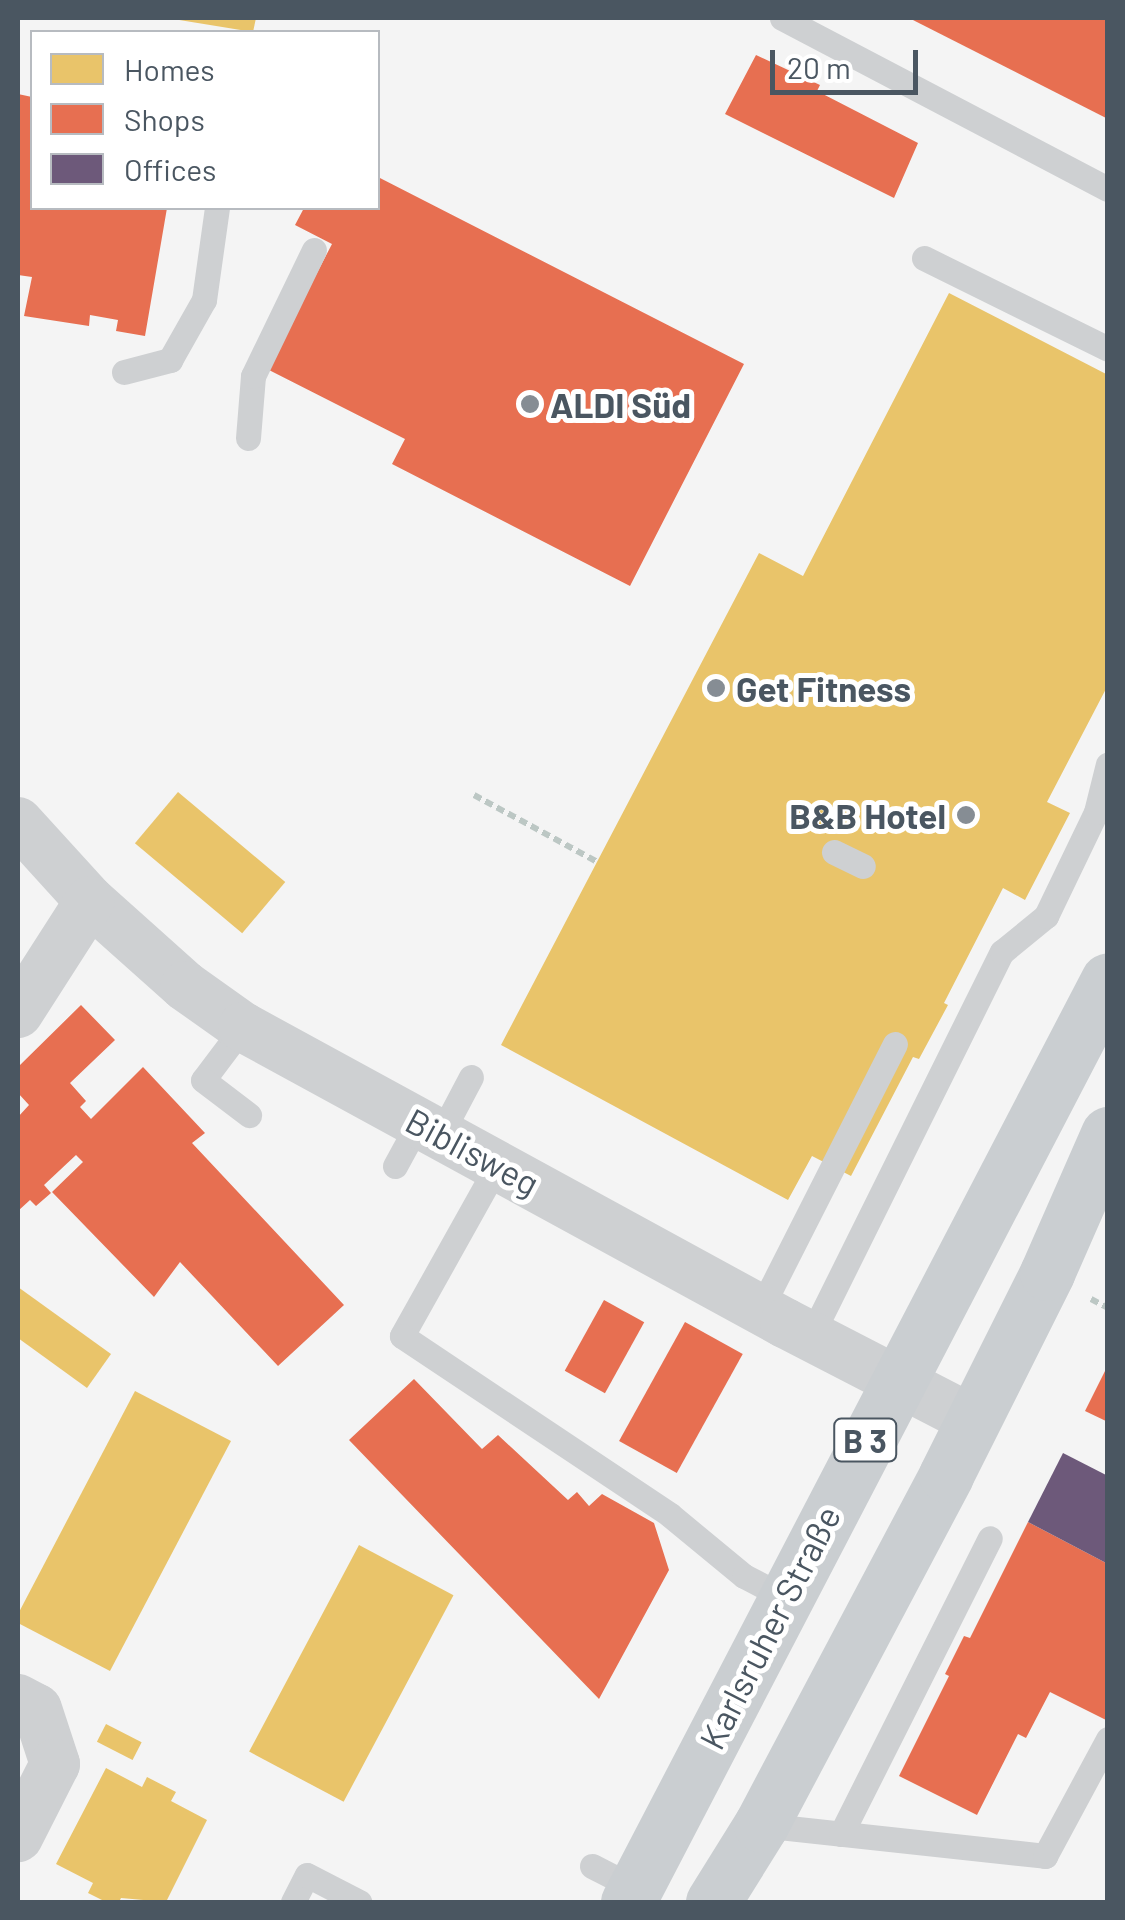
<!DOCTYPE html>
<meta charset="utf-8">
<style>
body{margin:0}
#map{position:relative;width:1125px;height:1920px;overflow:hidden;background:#f4f4f4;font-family:Barlow,sans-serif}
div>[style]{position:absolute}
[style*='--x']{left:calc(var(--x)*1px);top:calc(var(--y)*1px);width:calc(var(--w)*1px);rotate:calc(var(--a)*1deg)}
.homes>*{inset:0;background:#e9c46a;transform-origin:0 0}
.shops>*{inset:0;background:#e76f51;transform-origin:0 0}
.offices>*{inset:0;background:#6d597a}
.path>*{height:6px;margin-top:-3px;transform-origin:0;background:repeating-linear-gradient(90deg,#bcc7c4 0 8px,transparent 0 13px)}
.lane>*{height:25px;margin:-12.5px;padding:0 12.5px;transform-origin:12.5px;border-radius:12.5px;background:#ced0d2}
.street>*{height:50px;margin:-25px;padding:0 25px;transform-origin:25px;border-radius:25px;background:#ced0d2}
.primary>*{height:55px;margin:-27.5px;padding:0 27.5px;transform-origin:27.5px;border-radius:27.5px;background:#caced1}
.dots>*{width:28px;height:28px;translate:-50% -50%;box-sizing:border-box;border:5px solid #fff;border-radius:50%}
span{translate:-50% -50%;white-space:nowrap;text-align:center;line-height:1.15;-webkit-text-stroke:10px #fff;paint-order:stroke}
.shield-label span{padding:2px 8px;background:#fff;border:2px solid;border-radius:8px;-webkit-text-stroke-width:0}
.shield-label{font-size:32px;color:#4a5661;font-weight:700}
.poi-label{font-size:35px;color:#4a5661;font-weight:700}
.left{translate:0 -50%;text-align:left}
.right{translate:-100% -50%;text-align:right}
.street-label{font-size:35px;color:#4a5661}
.frame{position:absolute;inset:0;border:20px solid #4a5661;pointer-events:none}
.legend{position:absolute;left:30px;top:30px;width:350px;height:180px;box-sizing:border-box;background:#fff;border:2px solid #b7bbc0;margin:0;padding:12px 18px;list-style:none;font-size:30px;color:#4a5661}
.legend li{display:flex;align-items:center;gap:20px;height:50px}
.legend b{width:50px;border:2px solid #b7bbc0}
.scale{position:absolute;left:770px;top:50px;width:148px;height:45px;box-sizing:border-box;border:5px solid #4a5661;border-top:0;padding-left:12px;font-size:30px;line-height:35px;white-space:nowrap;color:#4a5661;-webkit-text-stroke:8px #fff;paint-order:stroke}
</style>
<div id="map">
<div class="homes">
<i style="clip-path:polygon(167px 18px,256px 18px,253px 32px)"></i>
<i style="clip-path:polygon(949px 293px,1108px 375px,1108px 685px,1047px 802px,1070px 813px,1025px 900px,1003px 888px,944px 1003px,948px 1005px,919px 1059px,913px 1057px,851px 1176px,812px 1156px,788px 1200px,501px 1045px,759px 553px,803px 576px)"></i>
<i style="left:178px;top:792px;width:140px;height:67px;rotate:40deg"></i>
<i style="clip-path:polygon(18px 1287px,111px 1354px,87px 1388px,18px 1338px)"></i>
<i style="clip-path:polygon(135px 1391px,231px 1441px,110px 1671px,18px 1623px,18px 1614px)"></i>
<i style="left:359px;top:1545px;width:107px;height:234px;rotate:28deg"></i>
<i style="left:106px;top:1724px;width:40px;height:20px;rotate:27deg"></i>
<i style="clip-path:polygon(106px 1768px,142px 1787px,147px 1777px,176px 1792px,171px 1801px,207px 1820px,166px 1902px,121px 1898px,119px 1902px,106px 1902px,88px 1893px,93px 1883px,56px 1864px)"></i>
</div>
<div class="shops">
<i style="clip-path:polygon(909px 18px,1108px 18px,1108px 119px)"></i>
<i style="clip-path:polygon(756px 55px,820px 85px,817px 91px,918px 143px,894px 198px,725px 114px)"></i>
<i style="clip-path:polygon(18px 94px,32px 97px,32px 208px,167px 208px,145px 336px,116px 331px,118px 320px,90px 315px,89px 326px,24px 316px,32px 277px,18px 275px)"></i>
<i style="clip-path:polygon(378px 177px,744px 364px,630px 586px,392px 464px,405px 439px,267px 369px,332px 244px,295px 225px,304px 208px,378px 208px)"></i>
<i style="clip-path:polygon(81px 1005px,115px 1040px,70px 1083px,86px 1101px,80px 1107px,91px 1119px,143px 1067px,205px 1133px,192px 1143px,344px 1305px,278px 1366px,180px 1262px,154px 1297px,52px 1192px,83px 1162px,76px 1155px,44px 1185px,51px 1193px,36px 1206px,30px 1200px,18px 1211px,18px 1117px,29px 1105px,18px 1093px,18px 1067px)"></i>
<i style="left:604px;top:1300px;width:46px;height:81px;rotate:29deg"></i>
<i style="left:685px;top:1322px;width:66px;height:136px;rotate:29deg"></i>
<i style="clip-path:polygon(1108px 1365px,1108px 1422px,1085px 1411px)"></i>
<i style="clip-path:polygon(414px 1379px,482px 1449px,498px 1435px,568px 1500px,577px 1492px,589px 1506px,602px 1494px,654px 1523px,669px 1570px,599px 1699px,349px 1440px)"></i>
<i style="clip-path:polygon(1028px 1522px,1108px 1564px,1108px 1721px,1050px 1692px,1026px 1738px,1018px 1734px,977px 1815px,899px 1776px,949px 1676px,945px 1674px,964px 1636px,970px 1638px)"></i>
</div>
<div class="offices">
<i style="clip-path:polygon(1063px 1453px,1108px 1476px,1108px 1564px,1028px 1522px)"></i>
</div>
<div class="path">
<i style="--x:474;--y:795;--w:142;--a:28.5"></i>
<i style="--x:1091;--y:1299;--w:19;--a:28"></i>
</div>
<div class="lane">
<i style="--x:782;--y:18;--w:368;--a:27.7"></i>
<i style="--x:924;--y:258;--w:205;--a:26.3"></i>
<i style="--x:124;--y:372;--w:48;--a:-14.6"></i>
<i style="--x:170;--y:360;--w:69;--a:-60.5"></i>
<i style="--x:204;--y:300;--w:93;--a:-82"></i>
<i style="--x:248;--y:438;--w:62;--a:-85.4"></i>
<i style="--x:253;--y:376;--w:140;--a:-64.2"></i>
<i style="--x:834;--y:852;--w:32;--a:26"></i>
<i style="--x:243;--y:1027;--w:66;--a:127"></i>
<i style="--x:203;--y:1080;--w:58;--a:37.3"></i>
<i style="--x:442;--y:1132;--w:62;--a:-62.2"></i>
<i style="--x:498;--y:1164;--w:197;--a:119.2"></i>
<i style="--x:402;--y:1336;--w:322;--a:33.7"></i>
<i style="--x:670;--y:1515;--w:96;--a:39.5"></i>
<i style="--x:744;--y:1576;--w:45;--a:27.7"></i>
<i style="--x:395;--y:1166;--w:50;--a:-61.4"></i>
<i style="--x:761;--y:1308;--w:296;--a:-63.1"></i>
<i style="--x:811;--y:1336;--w:429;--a:-63.6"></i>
<i style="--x:1002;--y:952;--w:57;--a:-39.3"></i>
<i style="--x:1046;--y:916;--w:115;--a:-64.3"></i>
<i style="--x:1096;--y:812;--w:49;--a:-76"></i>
<i style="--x:761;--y:1825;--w:286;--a:6.2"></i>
<i style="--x:1045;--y:1856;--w:133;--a:-61.7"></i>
<i style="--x:841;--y:1834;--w:331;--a:-63.3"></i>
<i style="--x:592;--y:1866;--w:48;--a:27.1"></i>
<i style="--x:293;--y:1902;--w:30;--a:-63"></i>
<i style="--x:307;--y:1875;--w:59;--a:27.4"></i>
</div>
<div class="street">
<i style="--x:18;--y:822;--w:107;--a:47.7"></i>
<i style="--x:90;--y:901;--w:127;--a:41.8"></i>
<i style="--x:185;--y:986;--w:71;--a:35.3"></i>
<i style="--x:243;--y:1027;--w:618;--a:28.64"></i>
<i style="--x:785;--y:1323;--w:212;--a:27.3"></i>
<i style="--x:18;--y:1013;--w:133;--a:-57.3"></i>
<i style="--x:18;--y:1699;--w:21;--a:28"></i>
<i style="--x:37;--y:1709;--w:58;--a:71.9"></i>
<i style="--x:55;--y:1764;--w:82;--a:116.9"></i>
</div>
<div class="primary">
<i style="--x:628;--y:1902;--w:1039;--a:-62.5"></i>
<i style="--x:713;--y:1902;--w:91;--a:-58.1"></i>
<i style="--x:761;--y:1825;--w:396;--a:-62.1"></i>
<i style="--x:946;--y:1475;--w:226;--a:-63.4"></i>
<i style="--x:1047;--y:1273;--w:152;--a:-66.3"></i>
</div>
<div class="dots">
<i style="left:530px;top:404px;background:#868d94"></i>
<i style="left:716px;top:688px;background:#868d94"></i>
<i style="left:966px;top:815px;background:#868d94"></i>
</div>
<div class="shield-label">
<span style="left:865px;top:1440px">B 3</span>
</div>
<div class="poi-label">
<span class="left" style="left:550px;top:404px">ALDI Süd</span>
<span class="left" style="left:736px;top:688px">Get Fitness</span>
<span class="right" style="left:946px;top:815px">B&amp;B Hotel</span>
</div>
<div class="street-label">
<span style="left:473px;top:1151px;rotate:28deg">Biblisweg</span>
<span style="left:769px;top:1627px;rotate:-63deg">Karlsruher Straße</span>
</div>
<div class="frame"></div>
<ul class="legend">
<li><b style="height:28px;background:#e9c46a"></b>Homes</li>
<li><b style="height:28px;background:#e76f51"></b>Shops</li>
<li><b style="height:28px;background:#6d597a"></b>Offices</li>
</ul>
<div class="scale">20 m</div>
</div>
